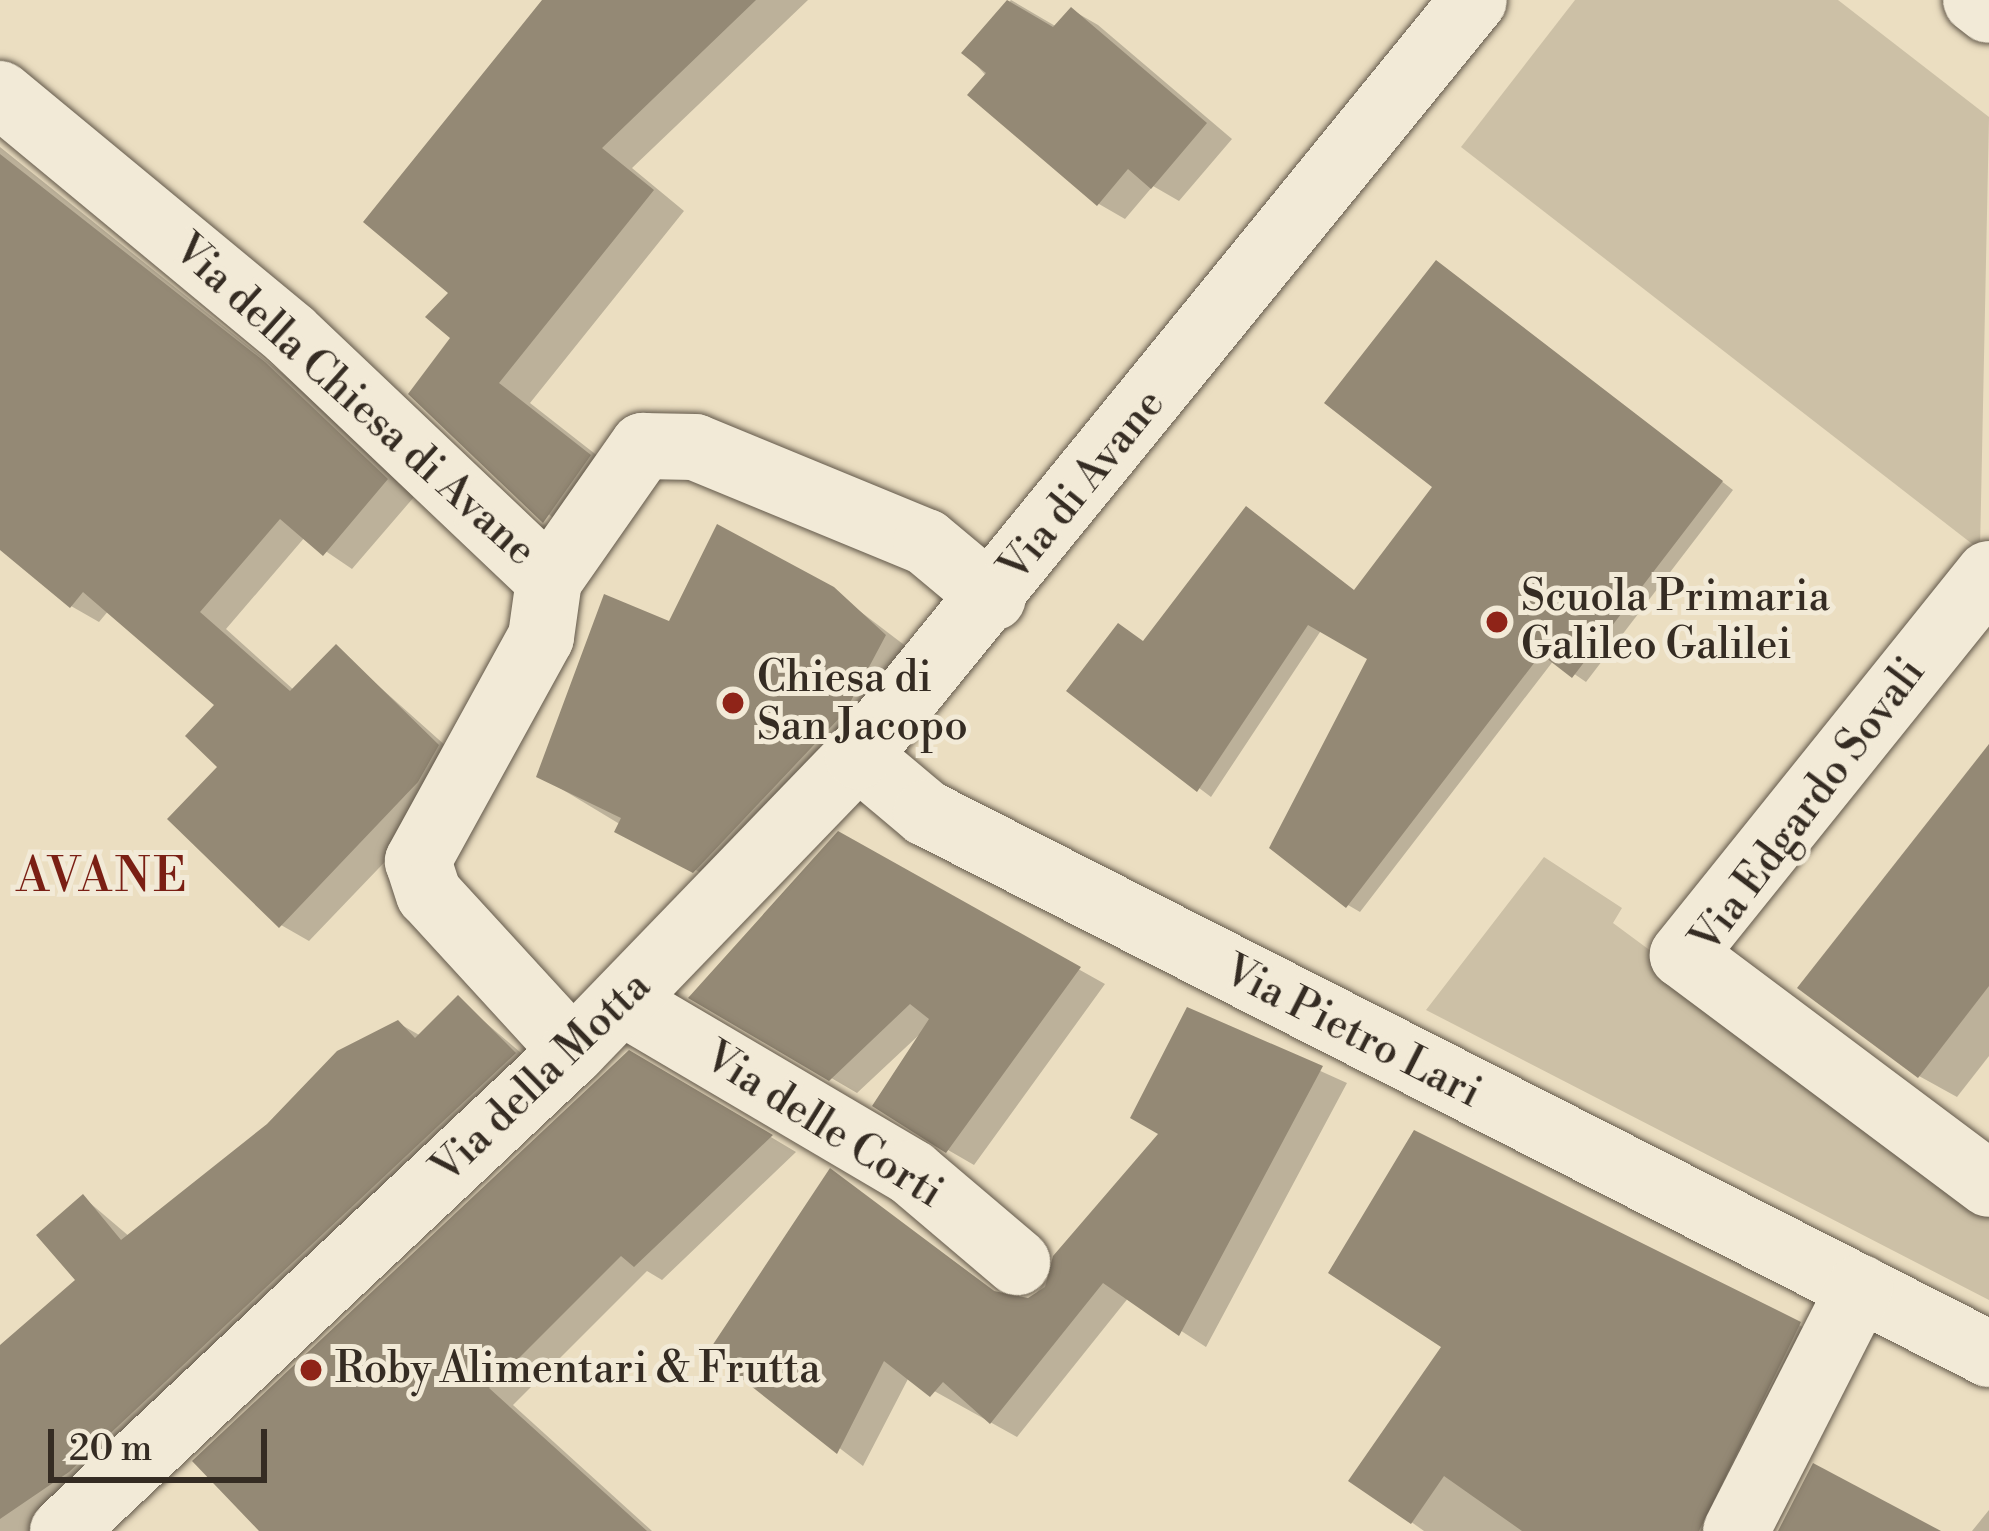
<!DOCTYPE html>
<style>
body{margin:0}
#map{position:relative;width:1989px;height:1531px;overflow:hidden;background:#ebdec1;font-family:"Libre Bodoni",serif}
div>[style]{position:absolute}
[style*='--x']{left:calc(var(--x)*1px);top:calc(var(--y)*1px);width:calc(var(--w)*1px);rotate:calc(var(--a)*1deg)}
.green>*{inset:0;background:#ccc0a6}
.shadow>*{inset:0;background:#0003}
.building>*{inset:0;background:#948975}
.roads{filter:drop-shadow(0 0 3px #62584a) drop-shadow(0 0 3px #62584a)}
.minor>*{height:66px;margin:-33px;padding:0 33px;transform-origin:33px;border-radius:33px;background:#f2ead7}
.dots>*{width:33px;height:33px;translate:-50% -50%;box-sizing:border-box;border:6px solid #f2ead7;border-radius:50%}
span{translate:-50% -50%;white-space:nowrap;text-align:center;line-height:1.15;-webkit-text-stroke:10px #f2ead7;paint-order:stroke}
.street-label{font-size:42px;color:#352c23}
.poi-label{font-size:42px;color:#352c23}
.left{translate:0 -50%;text-align:left}
.quarter-label{font-size:48px;color:#7a1f14;letter-spacing:3px}
.scale{position:absolute;left:48px;top:1429px;width:219px;height:54px;box-sizing:border-box;border:6px solid #352c23;border-top:0;padding-left:15px;font-size:36px;line-height:42px;white-space:nowrap;color:#352c23;-webkit-text-stroke:9px #f2ead7;paint-order:stroke}
</style>
<div id="map">
<div class="green">
<i style="clip-path:polygon(1575px 0,1838px 0,1989px 117px,1980px 550px,1461px 147px)"></i>
<i style="clip-path:polygon(1544px 857px,1622px 908px,1613px 923px,1989px 1201px,1989px 1300px,1426px 1010px)"></i>
</div>
<div class="shadow">
<i style="clip-path:polygon(546px 0,808px 0,632px 168px,684px 211px,530px 403px,622px 475px,577px 539px,412px 394px,454px 337px,452px 292px)"></i>
<i style="clip-path:polygon(1011px 0,1057px 27px,1072px 10px,1098px 25px,1232px 139px,1179px 201px,1153px 186px,1125px 219px,1099px 204px,965px 52px)"></i>
<i style="clip-path:polygon(0 147px,293px 382px,414px 497px,352px 569px,305px 537px,226px 629px,295px 691px,336px 648px,465px 763px,446px 798px,309px 941px,281px 925px,222px 767px,219px 704px,109px 610px,99px 622px,71px 606px,0 547px)"></i>
<i style="clip-path:polygon(1449px 271px,1733px 490px,1586px 682px,1554px 660px,1360px 912px,1348px 905px,1371px 658px,1322px 629px,1211px 797px,1071px 691px,1145px 644px,1356px 592px,1436px 486px)"></i>
<i style="clip-path:polygon(832px 590px,924px 660px,734px 893px,540px 776px)"></i>
<i style="clip-path:polygon(1989px 747px,1989px 1056px,1957px 1097px,1919px 1076px)"></i>
<i style="clip-path:polygon(838px 835px,1105px 984px,974px 1165px,948px 1150px,920px 1034px,857px 1093px,693px 997px)"></i>
<i style="clip-path:polygon(458px 999px,542px 1071px,34px 1531px,0 1531px,0 1349px,79px 1281px,83px 1197px,130px 1237px,398px 1023px,421px 1036px)"></i>
<i style="clip-path:polygon(1188px 1011px,1347px 1083px,1206px 1347px,1129px 1297px,1017px 1437px,909px 1377px,863px 1466px,712px 1351px,831px 1172px,1000px 1295px,1030px 1301px,1162px 1134px)"></i>
<i style="clip-path:polygon(630px 1053px,796px 1152px,662px 1280px,647px 1271px,513px 1405px,652px 1531px,264px 1531px)"></i>
<i style="clip-path:polygon(1799px 1325px,1824px 1339px,1727px 1531px,1424px 1531px,1352px 1480px)"></i>
<i style="clip-path:polygon(1989px 1510px,1989px 1531px,1972px 1531px)"></i>
</div>
<div class="building">
<i style="clip-path:polygon(542px 0,756px 0,602px 148px,654px 190px,499px 383px,591px 455px,543px 523px,408px 394px,450px 338px,425px 317px,448px 293px,363px 222px)"></i>
<i style="clip-path:polygon(1007px 0,1053px 27px,1071px 7px,1207px 123px,1151px 189px,1128px 169px,1097px 206px,967px 95px,986px 73px,961px 53px)"></i>
<i style="clip-path:polygon(0 154px,265px 362px,388px 479px,323px 556px,280px 519px,200px 612px,290px 691px,336px 644px,439px 745px,418px 782px,279px 928px,167px 819px,217px 767px,185px 736px,214px 705px,83px 592px,70px 608px,0 550px)"></i>
<i style="clip-path:polygon(1436px 260px,1723px 481px,1572px 678px,1541px 654px,1346px 908px,1269px 848px,1367px 659px,1308px 625px,1197px 792px,1066px 691px,1118px 623px,1143px 641px,1246px 506px,1354px 590px,1432px 487px,1324px 403px)"></i>
<i style="clip-path:polygon(717px 524px,834px 587px,886px 635px,845px 712px,693px 873px,614px 832px,621px 818px,536px 777px,604px 594px,669px 621px)"></i>
<i style="clip-path:polygon(1989px 744px,1989px 986px,1918px 1078px,1797px 988px)"></i>
<i style="clip-path:polygon(838px 831px,1081px 967px,946px 1153px,872px 1106px,929px 1019px,910px 1004px,829px 1081px,688px 998px)"></i>
<i style="clip-path:polygon(458px 995px,516px 1053px,69px 1472px,0 1519px,0 1345px,75px 1280px,36px 1235px,83px 1194px,121px 1240px,267px 1124px,337px 1051px,398px 1020px,415px 1038px)"></i>
<i style="clip-path:polygon(1187px 1007px,1323px 1066px,1179px 1336px,1103px 1283px,990px 1424px,943px 1382px,930px 1397px,884px 1361px,837px 1454px,708px 1352px,830px 1168px,994px 1291px,1028px 1298px,1045px 1287px,1053px 1256px,1158px 1134px,1130px 1118px)"></i>
<i style="clip-path:polygon(629px 1050px,773px 1135px,634px 1267px,621px 1256px,489px 1388px,647px 1531px,259px 1531px,192px 1461px)"></i>
<i style="clip-path:polygon(1414px 1130px,1801px 1322px,1699px 1531px,1522px 1531px,1444px 1476px,1411px 1524px,1348px 1481px,1441px 1347px,1328px 1273px)"></i>
<i style="clip-path:polygon(1813px 1463px,1941px 1531px,1778px 1531px)"></i>
</div>
<div class="roads">
<div class="minor">
<i style="--x:1976;--y:0;--w:16;--a:38"></i>
<i style="--x:0;--y:94;--w:376;--a:39.6"></i>
<i style="--x:290;--y:334;--w:357;--a:43.5"></i>
<i style="--x:549;--y:580;--w:58;--a:98"></i>
<i style="--x:541;--y:637;--w:256;--a:118.8"></i>
<i style="--x:418;--y:861;--w:35;--a:72"></i>
<i style="--x:429;--y:894;--w:213;--a:47.5"></i>
<i style="--x:1989;--y:574;--w:489;--a:128.8"></i>
<i style="--x:1683;--y:955;--w:382;--a:36.8"></i>
<i style="--x:549;--y:580;--w:164;--a:-55"></i>
<i style="--x:643;--y:446;--w:52;--a:1.1"></i>
<i style="--x:695;--y:447;--w:250;--a:22.4"></i>
<i style="--x:926;--y:542;--w:87;--a:39.9"></i>
<i style="--x:858;--y:756;--w:89;--a:40"></i>
<i style="--x:926;--y:813;--w:1193;--a:26.97"></i>
<i style="--x:622;--y:1002;--w:337;--a:30.5"></i>
<i style="--x:912;--y:1173;--w:138;--a:40.3"></i>
<i style="--x:63;--y:1531;--w:700;--a:-43.26"></i>
<i style="--x:573;--y:1051;--w:410;--a:-46"></i>
<i style="--x:858;--y:756;--w:975;--a:-50.83"></i>
<i style="--x:1736;--y:1531;--w:273;--a:-63"></i>
</div>
</div>
<div class="dots">
<i style="left:1497px;top:622px;background:#8f2418"></i>
<i style="left:733px;top:703px;background:#8f2418"></i>
<i style="left:311px;top:1370px;background:#8f2418"></i>
</div>
<div class="street-label">
<span style="left:354px;top:401px;rotate:42deg">Via della Chiesa di Avane</span>
<span style="left:1083px;top:486px;rotate:-51deg">Via di Avane</span>
<span style="left:1809px;top:806px;rotate:-53deg">Via Edgardo Sovali</span>
<span style="left:1352px;top:1033px;rotate:27deg">Via Pietro Lari</span>
<span style="left:542px;top:1078px;rotate:-44deg">Via della Motta</span>
<span style="left:823px;top:1126px;rotate:32deg">Via delle Corti</span>
</div>
<div class="poi-label">
<span class="left" style="left:1521px;top:622px">Scuola Primaria<br>Galileo Galilei</span>
<span class="left" style="left:757px;top:703px">Chiesa di<br>San Jacopo</span>
<span class="left" style="left:335px;top:1370px">Roby Alimentari &amp; Frutta</span>
</div>
<div class="quarter-label">
<span style="left:103px;top:878px">AVANE</span>
</div>
<div class="scale">20 m</div>
</div>
